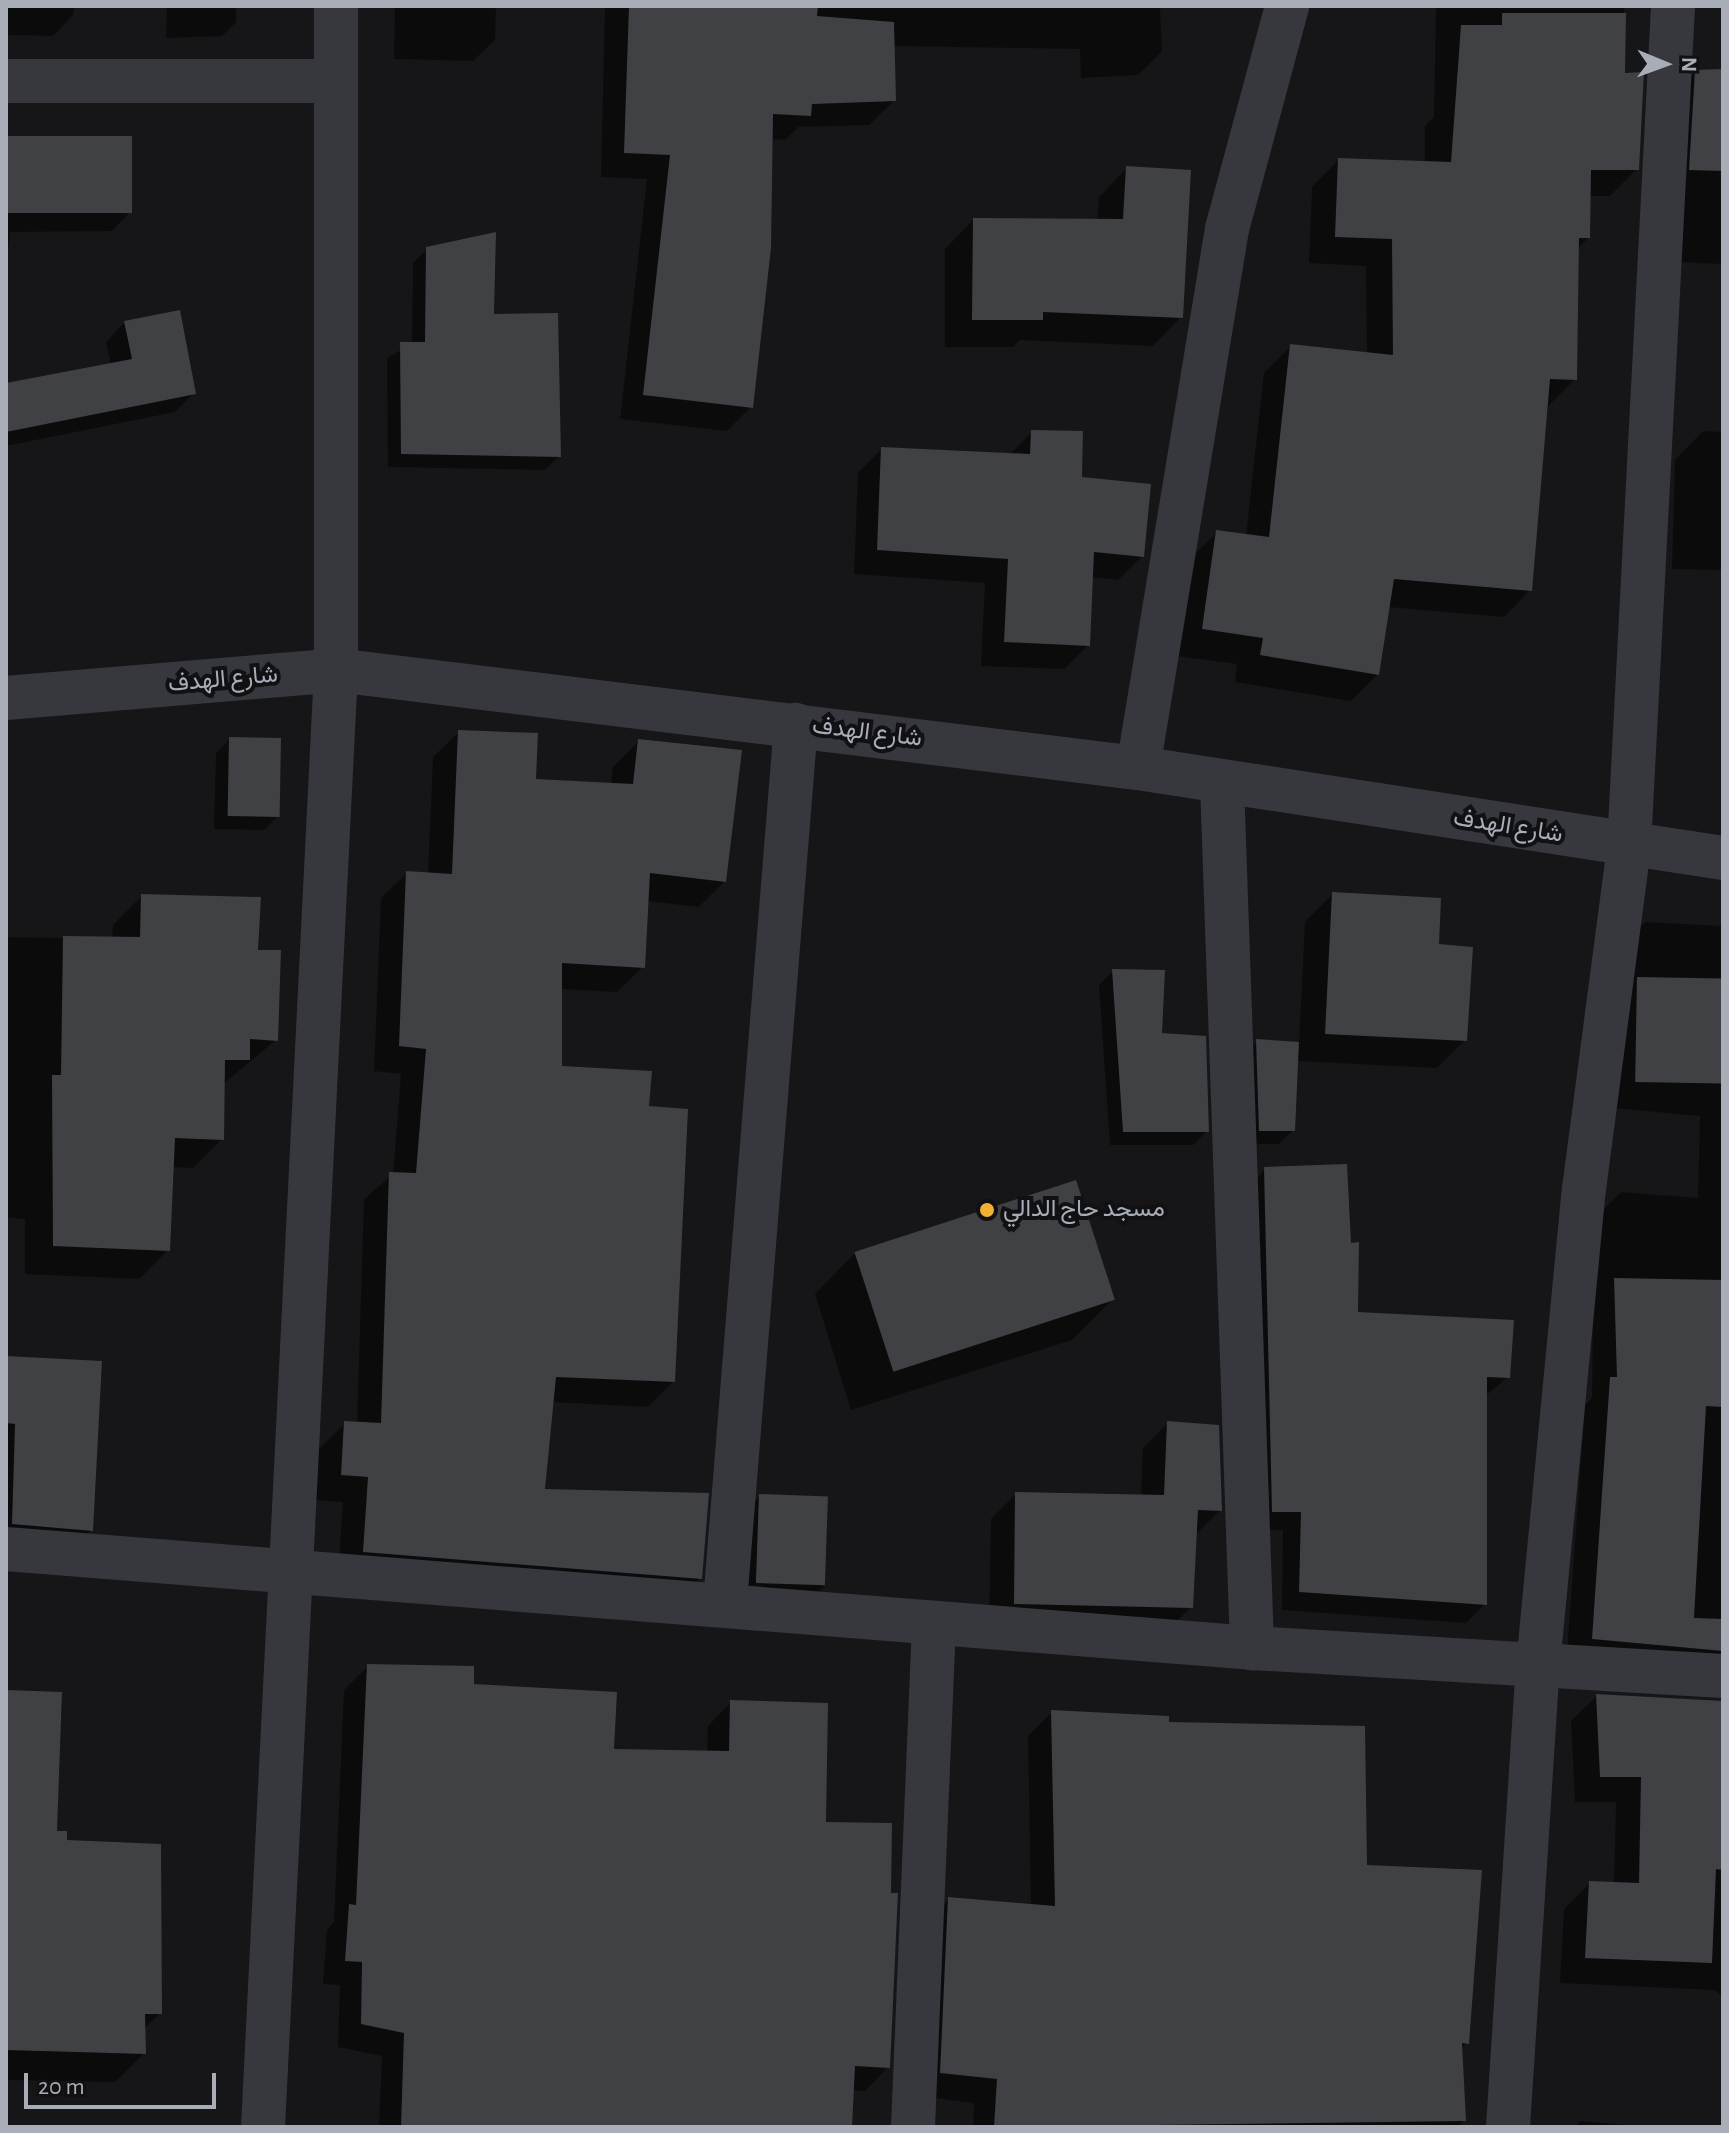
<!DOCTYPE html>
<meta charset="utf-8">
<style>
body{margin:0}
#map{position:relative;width:1729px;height:2133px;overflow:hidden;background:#161618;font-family:"Alegreya Sans",Vazirmatn,sans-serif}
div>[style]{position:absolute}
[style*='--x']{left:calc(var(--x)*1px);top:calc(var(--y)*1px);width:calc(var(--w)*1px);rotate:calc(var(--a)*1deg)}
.shadow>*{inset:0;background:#0007}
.building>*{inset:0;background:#404145;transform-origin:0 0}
.street>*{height:44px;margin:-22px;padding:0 22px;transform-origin:22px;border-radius:22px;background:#37383d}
.dots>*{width:22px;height:22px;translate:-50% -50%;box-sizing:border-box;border:4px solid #111113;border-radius:50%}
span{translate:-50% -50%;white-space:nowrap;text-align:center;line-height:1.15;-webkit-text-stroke:8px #111113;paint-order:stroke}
.street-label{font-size:24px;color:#a8adb8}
.poi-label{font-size:24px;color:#a8adb8}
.left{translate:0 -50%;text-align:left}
.frame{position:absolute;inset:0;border:8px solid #a8adb8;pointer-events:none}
.north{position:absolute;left:1625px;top:24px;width:80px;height:80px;-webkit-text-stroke:6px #111113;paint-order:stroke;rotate:91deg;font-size:22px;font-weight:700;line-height:32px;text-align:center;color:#a8adb8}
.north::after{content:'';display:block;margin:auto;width:28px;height:36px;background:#a8adb8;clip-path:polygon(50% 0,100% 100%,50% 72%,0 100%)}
.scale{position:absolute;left:24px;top:2073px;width:192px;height:36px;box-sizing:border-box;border:4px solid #a8adb8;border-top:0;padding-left:10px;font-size:24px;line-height:28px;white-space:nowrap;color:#a8adb8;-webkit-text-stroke:6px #111113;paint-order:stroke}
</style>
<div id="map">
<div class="shadow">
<i style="clip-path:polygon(6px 6px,74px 6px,73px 15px,53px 36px,6px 35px)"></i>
<i style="clip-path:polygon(167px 6px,236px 6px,236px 22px,222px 36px,166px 38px)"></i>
<i style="clip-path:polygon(395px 6px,496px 6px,495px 40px,473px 61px,394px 59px)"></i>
<i style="clip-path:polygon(605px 6px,1160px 6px,1162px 51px,1138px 75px,1081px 78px,1080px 49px,893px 46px,894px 101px,869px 125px,798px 127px,785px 140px,770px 139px,751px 407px,727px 431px,620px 419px,647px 179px,601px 177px)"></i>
<i style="clip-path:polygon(1436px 6px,1624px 6px,1623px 75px,1637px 169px,1610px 196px,1588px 196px,1588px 238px,1577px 249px,1575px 379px,1548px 406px,1530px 590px,1504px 617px,1388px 607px,1378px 674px,1351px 701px,1235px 682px,1237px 664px,1176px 656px,1190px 559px,1217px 532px,1246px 536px,1264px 373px,1291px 346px,1367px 354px,1366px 266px,1309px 263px,1312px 187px,1339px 160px,1425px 163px,1425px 126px,1434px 117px)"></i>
<i style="clip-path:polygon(1723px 71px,1723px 264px,1674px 262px,1668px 99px,1696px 72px)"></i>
<i style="clip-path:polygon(6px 158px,130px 212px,112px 231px,10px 232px,6px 268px)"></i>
<i style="clip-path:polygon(1127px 168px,1181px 317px,1153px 346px,1020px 340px,1013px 347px,945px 347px,945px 249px,973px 220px,1097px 221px,1099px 197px)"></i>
<i style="clip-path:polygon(427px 249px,492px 316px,559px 456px,545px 470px,388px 467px,387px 358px,412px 344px,413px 263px)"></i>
<i style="clip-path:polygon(124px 323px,194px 393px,175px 412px,6px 446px,6px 385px,111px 365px,106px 342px)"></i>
<i style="clip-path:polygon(1703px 431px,1723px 432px,1723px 570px,1672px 569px,1675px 460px)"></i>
<i style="clip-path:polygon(1032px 432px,1142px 556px,1118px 580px,1091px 577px,1088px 645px,1064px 669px,981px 666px,985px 583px,854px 574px,858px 473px,882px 449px,1009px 455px)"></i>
<i style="clip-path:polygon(459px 732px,534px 781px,611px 785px,613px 767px,639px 741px,725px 881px,699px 907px,647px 901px,643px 967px,617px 992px,560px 989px,560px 1067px,647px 1108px,673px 1382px,648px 1407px,552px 1402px,543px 1490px,700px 1578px,674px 1604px,338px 1577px,343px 1502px,316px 1500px,319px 1449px,345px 1423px,357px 1424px,364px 1199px,393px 1174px,401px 1074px,374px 1071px,381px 898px,407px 873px,428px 874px,433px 757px)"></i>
<i style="clip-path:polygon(230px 739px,278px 816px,264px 830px,214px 829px,216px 753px)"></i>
<i style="clip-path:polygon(1333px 894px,1437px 946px,1465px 1040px,1437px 1068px,1296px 1061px,1293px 1130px,1279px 1144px,1246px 1144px,1243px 1055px,1257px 1041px,1299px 1044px,1305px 922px)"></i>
<i style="clip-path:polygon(142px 896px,256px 952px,276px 1040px,223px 1084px,222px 1139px,193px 1168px,171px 1167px,168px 1250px,139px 1279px,25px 1274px,25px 1219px,6px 1217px,6px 937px,112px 939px,113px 925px)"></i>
<i style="clip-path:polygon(1645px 922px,1723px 926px,1723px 1673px,1566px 1665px,1585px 1405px,1592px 1398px,1594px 1219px,1621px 1192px,1698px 1198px,1700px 1116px,1601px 1107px,1619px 949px)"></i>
<i style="clip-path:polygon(1113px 971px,1160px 1035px,1207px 1131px,1193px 1145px,1110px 1145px,1099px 985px)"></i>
<i style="clip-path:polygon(1265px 1169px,1356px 1314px,1508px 1377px,1485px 1396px,1485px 1604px,1466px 1623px,1282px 1610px,1283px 1530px,1255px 1529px,1247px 1188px)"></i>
<i style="clip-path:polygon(855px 1253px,1112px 1300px,1072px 1340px,851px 1410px,815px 1294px)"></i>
<i style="clip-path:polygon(6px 1358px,91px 1530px,62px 1559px,6px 1554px)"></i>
<i style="clip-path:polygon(1168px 1423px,1220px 1510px,1194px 1536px,1191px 1607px,1166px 1632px,989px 1628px,991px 1519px,1016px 1494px,1141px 1497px,1143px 1448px)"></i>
<i style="clip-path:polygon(760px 1496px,824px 1587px,810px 1601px,739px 1596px,746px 1510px)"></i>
<i style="clip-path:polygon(368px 1666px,472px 1686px,612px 1751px,707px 1753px,708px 1726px,731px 1702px,823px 1824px,888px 2067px,865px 2091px,852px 2090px,850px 2127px,379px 2127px,382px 2056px,338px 2047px,340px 1985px,323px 1984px,327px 1930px,334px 1922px,344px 1690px)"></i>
<i style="clip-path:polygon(6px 1692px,55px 1833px,160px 2013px,144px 2029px,144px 2053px,115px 2082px,6px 2080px)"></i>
<i style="clip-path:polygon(1597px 1696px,1723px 1702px,1723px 1996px,1714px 1990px,1560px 1983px,1564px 1909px,1590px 1883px,1614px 1884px,1616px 1802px,1575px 1802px,1571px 1721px)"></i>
<i style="clip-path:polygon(1052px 1712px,1167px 1724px,1365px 1867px,1467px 2043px,1460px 2049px,1464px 2120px,1458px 2127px,973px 2127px,974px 2103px,917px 2096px,924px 1924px,948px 1900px,1031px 1906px,1028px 1736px)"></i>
<i style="clip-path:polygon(1580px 2121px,1653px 2127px,1575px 2127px)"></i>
</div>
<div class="building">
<i style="clip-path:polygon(629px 6px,818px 6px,817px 16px,894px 22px,896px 101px,812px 104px,811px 116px,773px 114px,771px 248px,753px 408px,643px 395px,670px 155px,624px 153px)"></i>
<i style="clip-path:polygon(1502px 13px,1626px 13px,1625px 73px,1644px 72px,1639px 170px,1591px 170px,1590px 238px,1579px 238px,1577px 380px,1550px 379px,1532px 591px,1394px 579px,1379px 675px,1260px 655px,1263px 638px,1202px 629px,1216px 530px,1269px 537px,1290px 344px,1393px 355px,1392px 239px,1335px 237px,1338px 158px,1451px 162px,1461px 25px,1502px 25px)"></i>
<i style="clip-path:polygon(1723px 69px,1723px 171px,1689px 170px,1695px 70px)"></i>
<i style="left:132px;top:136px;width:77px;height:126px;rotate:90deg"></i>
<i style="clip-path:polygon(1126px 166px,1191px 170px,1183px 318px,1043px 312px,1043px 320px,972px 320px,973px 218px,1123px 219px)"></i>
<i style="clip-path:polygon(496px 232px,494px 314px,558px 313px,561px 457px,401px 454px,400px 342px,425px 342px,426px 247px)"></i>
<i style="clip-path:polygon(180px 310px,196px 394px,6px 432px,6px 383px,132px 359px,124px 321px)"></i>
<i style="clip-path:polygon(1031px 430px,1083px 431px,1082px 477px,1151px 484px,1144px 557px,1094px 552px,1090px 646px,1004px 642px,1008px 559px,877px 550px,881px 447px,1030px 454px)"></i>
<i style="clip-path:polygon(458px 730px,538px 733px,536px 779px,633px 784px,638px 739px,742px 750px,726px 882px,650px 873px,645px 968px,562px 963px,562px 1066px,652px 1071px,649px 1106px,688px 1109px,675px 1382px,556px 1377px,545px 1489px,709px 1493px,702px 1579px,363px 1552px,368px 1477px,341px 1475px,344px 1421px,381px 1423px,389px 1172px,416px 1173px,426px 1049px,399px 1046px,406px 871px,452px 874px)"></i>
<i style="left:229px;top:737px;width:52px;height:79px;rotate:1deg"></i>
<i style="clip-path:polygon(1332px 892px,1441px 898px,1439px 944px,1473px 947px,1467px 1041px,1325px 1034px)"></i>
<i style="clip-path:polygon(141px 894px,261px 897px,258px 950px,281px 950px,278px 1041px,250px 1039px,250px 1060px,225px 1060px,224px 1140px,175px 1138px,170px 1251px,53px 1246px,52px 1075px,61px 1075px,63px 936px,140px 937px)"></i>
<i style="clip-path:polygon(1112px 969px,1165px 970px,1162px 1033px,1206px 1036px,1209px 1132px,1123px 1132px)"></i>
<i style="left:1637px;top:977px;width:86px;height:105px;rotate:1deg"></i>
<i style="clip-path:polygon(1256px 1039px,1299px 1042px,1295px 1131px,1259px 1131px)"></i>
<i style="clip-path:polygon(1347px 1164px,1351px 1243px,1359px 1242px,1358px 1312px,1514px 1320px,1510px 1378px,1487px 1377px,1487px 1605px,1299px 1592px,1301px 1512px,1272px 1512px,1264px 1167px)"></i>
<i style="left:1076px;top:1180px;width:126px;height:233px;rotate:72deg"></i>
<i style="clip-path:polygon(1614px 1278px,1723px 1280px,1723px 1407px,1706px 1406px,1694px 1618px,1723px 1619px,1723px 1651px,1592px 1639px,1610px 1377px,1617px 1377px)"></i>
<i style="clip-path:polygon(6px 1356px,102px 1361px,93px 1531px,12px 1524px,15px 1424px,6px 1423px)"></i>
<i style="clip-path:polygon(1167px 1421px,1219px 1425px,1222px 1511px,1198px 1510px,1193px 1608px,1014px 1604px,1015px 1492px,1164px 1495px)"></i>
<i style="left:759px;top:1494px;width:69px;height:89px;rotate:2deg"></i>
<i style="clip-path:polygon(367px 1664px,474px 1666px,474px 1684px,617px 1692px,614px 1749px,729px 1751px,730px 1700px,828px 1703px,826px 1822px,892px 1823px,891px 1893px,898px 1893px,890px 2068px,855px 2066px,852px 2127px,401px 2127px,404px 2033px,361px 2024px,362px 1962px,345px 1961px,349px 1904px,356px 1905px)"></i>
<i style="clip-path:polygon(6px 1690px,62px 1692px,57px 1831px,67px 1831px,67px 1840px,161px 1844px,162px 2014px,145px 2014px,146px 2054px,6px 2050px)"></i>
<i style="clip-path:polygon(1596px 1694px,1723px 1701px,1723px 1870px,1716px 1869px,1712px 1963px,1585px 1958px,1589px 1881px,1639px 1883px,1641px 1777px,1600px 1777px)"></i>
<i style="clip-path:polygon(1051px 1710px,1169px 1716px,1169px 1722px,1365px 1726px,1367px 1865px,1482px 1870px,1469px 2044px,1462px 2043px,1466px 2121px,994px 2127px,997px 2079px,940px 2073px,948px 1897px,1055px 1906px)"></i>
</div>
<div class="street">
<i style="--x:6;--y:81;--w:328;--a:0"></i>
<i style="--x:6;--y:698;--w:331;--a:-4.8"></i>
<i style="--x:336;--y:670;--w:808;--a:6.97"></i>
<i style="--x:1138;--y:768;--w:592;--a:8.75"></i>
<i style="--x:1138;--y:768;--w:546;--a:-80.62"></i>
<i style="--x:1227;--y:229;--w:231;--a:-74.9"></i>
<i style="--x:1222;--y:783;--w:866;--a:88.01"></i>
<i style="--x:6;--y:1549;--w:1250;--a:4.54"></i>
<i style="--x:1252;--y:1648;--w:472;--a:3.4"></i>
<i style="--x:725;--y:1603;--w:881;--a:-85.38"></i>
<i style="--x:263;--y:2127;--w:1459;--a:-87.13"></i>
<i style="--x:336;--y:670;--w:664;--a:-90"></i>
<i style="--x:913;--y:2127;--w:504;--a:-87.61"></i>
<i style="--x:1508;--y:2127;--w:463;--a:-86.3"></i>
<i style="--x:1538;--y:1665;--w:478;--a:-84.5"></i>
<i style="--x:1584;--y:1189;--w:346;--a:-82.5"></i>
<i style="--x:1629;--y:846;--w:841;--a:-87"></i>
</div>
<div class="dots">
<i style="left:987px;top:1210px;background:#f2b134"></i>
</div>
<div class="street-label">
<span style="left:223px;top:680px;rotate:-5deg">شارع الهدف</span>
<span style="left:867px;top:733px;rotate:7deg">شارع الهدف</span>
<span style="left:1508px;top:827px;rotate:9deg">شارع الهدف</span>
</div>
<div class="poi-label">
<span class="left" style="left:1003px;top:1210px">مسجد حاج الدالي</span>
</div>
<div class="frame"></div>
<div class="north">N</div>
<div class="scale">20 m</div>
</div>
